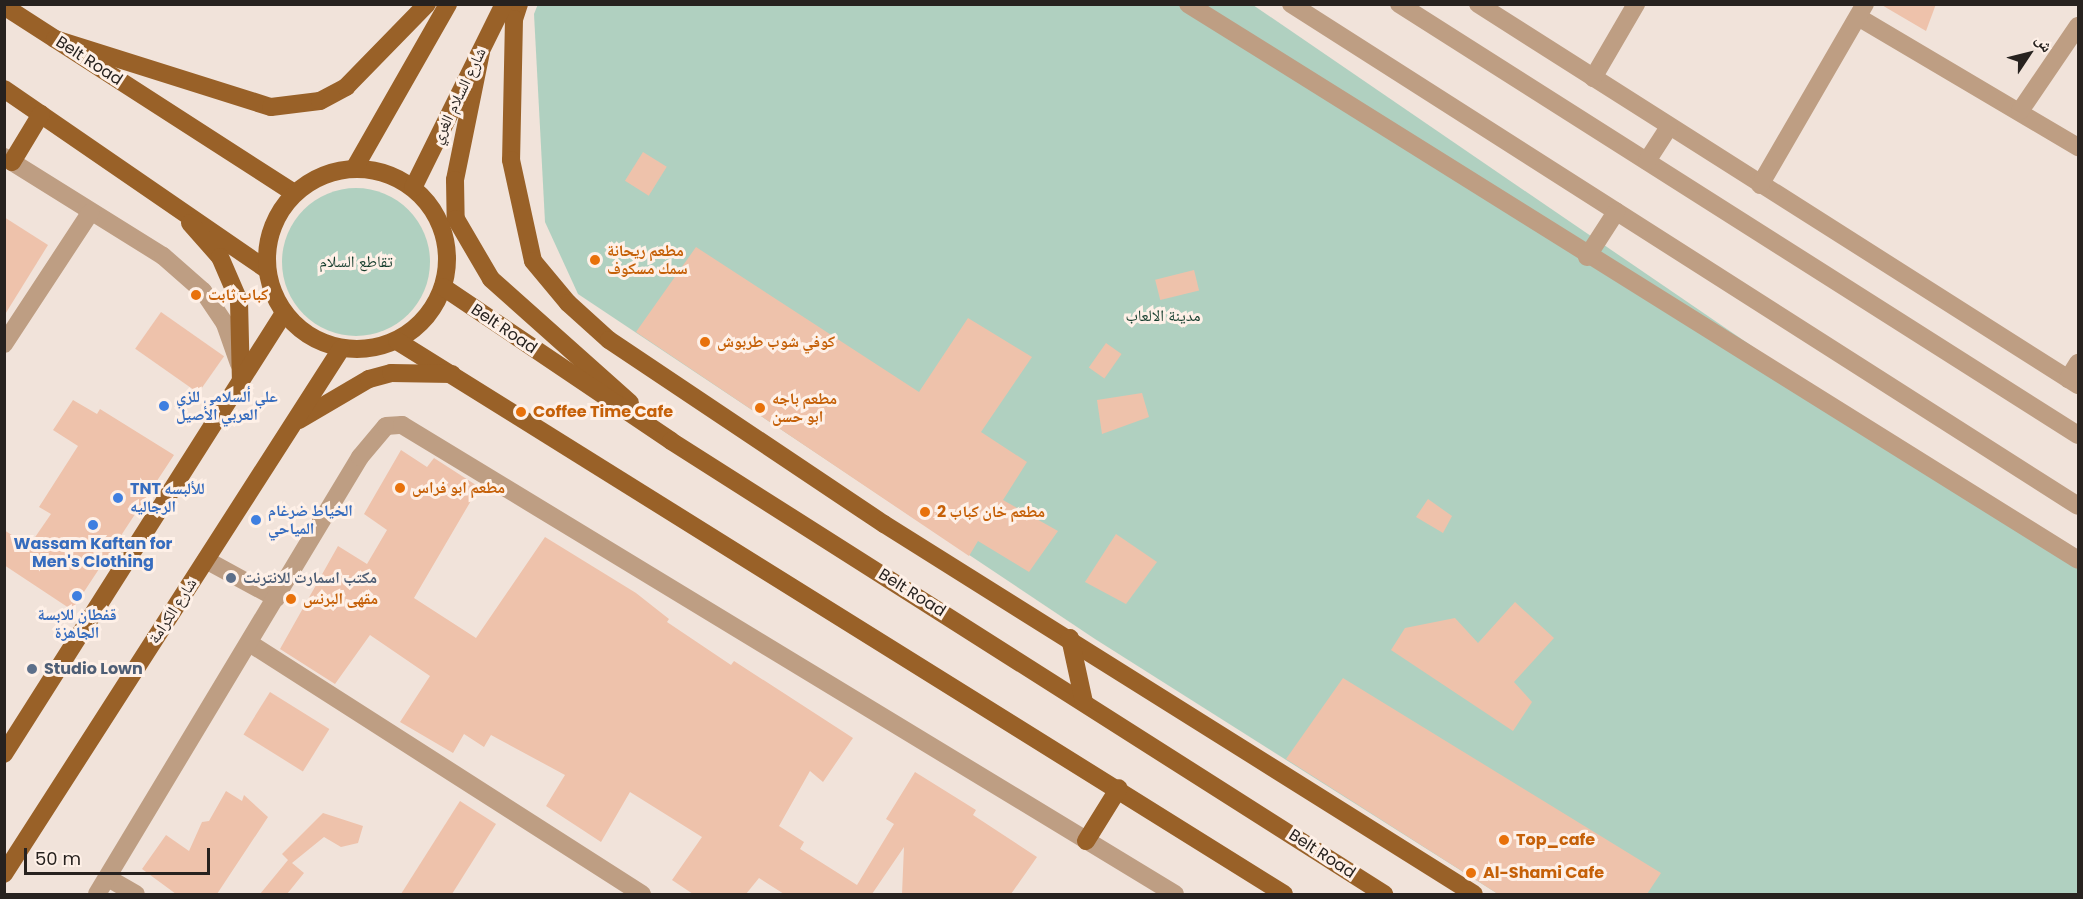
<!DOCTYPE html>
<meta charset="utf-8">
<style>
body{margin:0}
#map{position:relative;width:2083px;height:899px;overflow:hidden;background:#f1e3da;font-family:Poppins,"Noto Naskh Arabic",sans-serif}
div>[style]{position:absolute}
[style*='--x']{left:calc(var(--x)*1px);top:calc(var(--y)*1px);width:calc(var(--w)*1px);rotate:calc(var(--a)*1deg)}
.green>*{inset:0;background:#b0d0c0}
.round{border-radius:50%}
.building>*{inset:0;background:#eec2ab;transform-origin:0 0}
.minor>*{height:18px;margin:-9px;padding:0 9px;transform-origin:9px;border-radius:9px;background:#be9e83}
.major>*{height:18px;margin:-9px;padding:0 9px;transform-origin:9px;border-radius:9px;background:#996128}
.major>.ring{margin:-9px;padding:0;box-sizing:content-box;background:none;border:18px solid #996128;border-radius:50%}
.dots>*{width:16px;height:16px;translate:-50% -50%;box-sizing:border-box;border:3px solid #fef0e7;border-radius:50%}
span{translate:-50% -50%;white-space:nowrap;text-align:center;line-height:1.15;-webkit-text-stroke:6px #fef0e7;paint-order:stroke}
.street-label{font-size:16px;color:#27221f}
.food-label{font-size:16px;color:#c56008;font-weight:700}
.left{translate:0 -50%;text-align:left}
.park-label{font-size:16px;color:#143c2c}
.shop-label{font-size:16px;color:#366cbe;font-weight:700}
.service-label{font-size:16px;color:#4e5e75;font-weight:700}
.frame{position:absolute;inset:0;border:6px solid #27221f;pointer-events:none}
.north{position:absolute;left:1999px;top:24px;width:60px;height:60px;-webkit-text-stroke:4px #fef0e7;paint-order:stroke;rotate:55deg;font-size:16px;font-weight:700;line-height:24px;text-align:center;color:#27221f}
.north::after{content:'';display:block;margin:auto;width:21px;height:27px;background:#27221f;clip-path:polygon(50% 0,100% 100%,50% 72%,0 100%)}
.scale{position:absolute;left:24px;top:848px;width:186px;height:27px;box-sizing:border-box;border:3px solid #27221f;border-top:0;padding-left:8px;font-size:18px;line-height:21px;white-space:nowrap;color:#27221f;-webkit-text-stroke:4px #fef0e7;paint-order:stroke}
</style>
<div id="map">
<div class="green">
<i style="clip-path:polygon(538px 4px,1253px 5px,2078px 569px,2078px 894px,1498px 894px,1095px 639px,578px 294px,545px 222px,534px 14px)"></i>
<i class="round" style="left:282px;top:188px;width:148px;height:148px"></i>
</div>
<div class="building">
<i style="clip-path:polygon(1880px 4px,1936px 4px,1926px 31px)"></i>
<i style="left:643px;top:152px;width:28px;height:34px;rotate:32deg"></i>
<i style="clip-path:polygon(4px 217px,48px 245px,4px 316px)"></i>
<i style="clip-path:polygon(696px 247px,919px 392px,968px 318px,1032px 357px,981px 432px,1027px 462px,1003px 500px,1058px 531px,1029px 572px,978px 541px,969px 556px,636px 332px)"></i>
<i style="left:1194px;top:270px;width:21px;height:40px;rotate:76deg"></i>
<i style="left:161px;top:312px;width:77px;height:45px;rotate:35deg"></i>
<i style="left:1106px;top:343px;width:19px;height:30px;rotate:35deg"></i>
<i style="clip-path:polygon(1142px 393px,1149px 417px,1102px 434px,1097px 400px)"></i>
<i style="clip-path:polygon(73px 400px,97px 414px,100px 409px,174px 455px,72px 610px,4px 565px,4px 530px,29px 546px,51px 514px,39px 507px,78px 446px,53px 430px)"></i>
<i style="clip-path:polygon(401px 450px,427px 467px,434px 458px,479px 487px,414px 598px,476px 638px,545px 537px,636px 593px,669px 619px,667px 622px,731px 665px,734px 661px,853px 738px,823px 782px,810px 771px,779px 826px,804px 842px,800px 849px,857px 885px,894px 824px,886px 819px,915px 772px,976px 810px,973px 815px,1037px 857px,1011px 894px,902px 894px,904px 847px,872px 894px,784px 894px,759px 878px,746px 894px,693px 894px,672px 880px,702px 837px,630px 792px,601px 842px,546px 806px,565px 775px,491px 735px,484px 747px,464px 734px,453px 753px,400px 722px,430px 676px,370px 635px,335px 684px,280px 649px,338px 546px,367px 564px,387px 530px,364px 514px)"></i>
<i style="clip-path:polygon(1428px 499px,1452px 516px,1443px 533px,1416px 517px)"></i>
<i style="clip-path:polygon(1116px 534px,1157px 562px,1126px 604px,1085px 582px)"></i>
<i style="clip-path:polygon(1515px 602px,1554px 638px,1514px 682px,1532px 702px,1513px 731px,1391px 650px,1405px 628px,1455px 618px,1478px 643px)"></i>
<i style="clip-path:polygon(1343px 678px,1661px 873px,1647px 894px,1498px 894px,1286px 759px)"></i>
<i style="left:270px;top:692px;width:70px;height:50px;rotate:32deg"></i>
<i style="clip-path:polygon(226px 791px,242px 801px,244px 795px,268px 817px,217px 894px,176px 894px,142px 869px,166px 835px,189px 851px,202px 822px,209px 821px)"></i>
<i style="clip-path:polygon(460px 801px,496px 824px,452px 894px,401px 894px)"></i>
<i style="clip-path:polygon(323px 813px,363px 826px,358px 843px,341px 847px,324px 837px,292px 863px,304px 873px,287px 894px,260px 894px,288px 860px,282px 854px)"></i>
</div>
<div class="minor">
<i style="--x:1188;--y:4;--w:1049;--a:31.99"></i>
<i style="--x:1291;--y:4;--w:933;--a:32.53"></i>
<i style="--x:1399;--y:4;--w:804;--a:32.41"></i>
<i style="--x:1478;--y:4;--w:711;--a:32.42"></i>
<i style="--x:1858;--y:17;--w:256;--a:30.6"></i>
<i style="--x:1593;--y:78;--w:86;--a:-59.8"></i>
<i style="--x:2020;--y:111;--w:103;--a:-55.7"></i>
<i style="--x:4;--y:157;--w:187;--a:31.9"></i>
<i style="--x:163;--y:256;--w:53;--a:41.2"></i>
<i style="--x:203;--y:291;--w:40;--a:56"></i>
<i style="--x:225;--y:324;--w:42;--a:70.7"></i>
<i style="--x:1647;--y:161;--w:40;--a:-57.1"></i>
<i style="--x:1760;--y:185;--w:209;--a:-59.9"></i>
<i style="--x:1587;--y:257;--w:54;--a:-57.2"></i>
<i style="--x:4;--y:344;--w:157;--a:-56.7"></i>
<i style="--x:2068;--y:379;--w:19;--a:-58"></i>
<i style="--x:206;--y:560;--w:80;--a:28.5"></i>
<i style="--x:251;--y:644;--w:464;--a:32.6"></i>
<i style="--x:108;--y:878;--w:32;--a:30"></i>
<i style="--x:97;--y:894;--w:510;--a:-58.96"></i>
<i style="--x:360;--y:457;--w:40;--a:-50"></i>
<i style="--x:386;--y:426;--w:16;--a:-4"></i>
<i style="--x:402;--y:425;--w:904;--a:31.25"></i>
</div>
<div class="major">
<i style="--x:519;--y:4;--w:16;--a:108"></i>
<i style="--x:514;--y:19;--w:141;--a:91.2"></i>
<i style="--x:511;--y:160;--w:103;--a:77.7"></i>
<i style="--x:533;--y:261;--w:55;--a:50.2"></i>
<i style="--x:568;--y:303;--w:55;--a:42.1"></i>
<i style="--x:609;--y:340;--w:331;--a:33.8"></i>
<i style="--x:884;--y:524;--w:696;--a:32.09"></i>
<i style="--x:4;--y:6;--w:345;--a:32.8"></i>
<i style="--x:55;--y:39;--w:226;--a:17.5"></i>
<i style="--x:271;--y:107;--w:49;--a:-7"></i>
<i style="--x:320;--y:101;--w:30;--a:-28"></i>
<i style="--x:346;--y:87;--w:116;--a:-45.7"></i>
<i style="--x:481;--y:52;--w:131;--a:101.5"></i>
<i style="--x:455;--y:180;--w:39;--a:89"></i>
<i style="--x:456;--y:219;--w:69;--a:59.7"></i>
<i style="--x:491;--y:279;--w:186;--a:41.7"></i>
<i style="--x:4;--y:89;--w:318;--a:34.5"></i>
<i style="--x:12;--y:162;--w:56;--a:-58.9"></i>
<i class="ring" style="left:267px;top:169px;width:162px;height:162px"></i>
<i style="--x:354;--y:169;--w:190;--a:-60.3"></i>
<i style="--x:413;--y:188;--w:205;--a:-63.7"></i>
<i style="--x:190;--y:223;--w:45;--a:48.6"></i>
<i style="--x:220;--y:257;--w:48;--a:66.6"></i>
<i style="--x:239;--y:301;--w:83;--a:88.6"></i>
<i style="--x:443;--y:287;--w:275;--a:34"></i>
<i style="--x:671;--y:441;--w:845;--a:32.43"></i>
<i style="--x:397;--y:341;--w:1045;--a:31.94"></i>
<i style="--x:299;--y:420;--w:81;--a:-30.4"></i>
<i style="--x:369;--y:379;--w:23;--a:-15"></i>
<i style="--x:391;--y:373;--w:61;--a:0.9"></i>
<i style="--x:1070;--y:638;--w:66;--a:77.7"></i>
<i style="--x:4;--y:754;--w:522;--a:-57.59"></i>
<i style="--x:1086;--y:841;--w:62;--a:-58.1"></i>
<i style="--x:4;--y:874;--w:624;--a:-57.3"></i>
</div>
<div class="dots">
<i style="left:595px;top:260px;background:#e8710a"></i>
<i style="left:196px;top:295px;background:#e8710a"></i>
<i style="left:705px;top:342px;background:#e8710a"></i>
<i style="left:164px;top:406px;background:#3f7fe0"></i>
<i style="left:760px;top:408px;background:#e8710a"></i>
<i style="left:521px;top:412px;background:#e8710a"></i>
<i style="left:400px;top:488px;background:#e8710a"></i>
<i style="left:118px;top:498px;background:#3f7fe0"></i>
<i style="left:925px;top:512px;background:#e8710a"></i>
<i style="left:256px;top:520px;background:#3f7fe0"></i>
<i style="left:93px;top:525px;background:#3f7fe0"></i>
<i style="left:231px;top:578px;background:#5c6f8a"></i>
<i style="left:77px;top:596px;background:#3f7fe0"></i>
<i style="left:291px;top:599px;background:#e8710a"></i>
<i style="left:32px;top:669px;background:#5c6f8a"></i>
<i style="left:1504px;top:840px;background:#e8710a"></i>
<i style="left:1471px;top:873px;background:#e8710a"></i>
</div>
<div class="street-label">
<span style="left:89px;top:61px;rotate:33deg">Belt Road</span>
<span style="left:459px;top:96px;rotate:-64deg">شارع السلام الغري</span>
<span style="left:504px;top:329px;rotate:34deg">Belt Road</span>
<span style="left:912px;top:593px;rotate:32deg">Belt Road</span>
<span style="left:173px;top:611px;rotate:-57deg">شارع الكرامة</span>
<span style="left:1322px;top:854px;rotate:33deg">Belt Road</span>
</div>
<div class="food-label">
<span class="left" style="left:607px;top:260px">مطعم ريحانة<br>سمك مسكوف</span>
<span class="left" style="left:208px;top:295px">كباب ثابت</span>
<span class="left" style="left:717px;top:342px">كوفي شوب طربوش</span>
<span class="left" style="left:772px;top:408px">مطعم باجه<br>ابو حسن</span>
<span class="left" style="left:533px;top:412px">Coffee Time Cafe</span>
<span class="left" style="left:412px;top:488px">مطعم ابو فراس</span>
<span class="left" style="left:937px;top:512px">مطعم خان كباب 2</span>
<span class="left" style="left:303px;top:599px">مقهى البرنس</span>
<span class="left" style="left:1516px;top:840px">Top_cafe</span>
<span class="left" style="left:1483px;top:873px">Al-Shami Cafe</span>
</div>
<div class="park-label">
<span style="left:356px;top:262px">تقاطع السلام</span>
<span style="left:1163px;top:316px">مدينة الالعاب</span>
</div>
<div class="shop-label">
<span class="left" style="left:176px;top:406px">علي ألسلامي للزي<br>العربي الأصيل</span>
<span class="left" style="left:130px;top:498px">TNT للألبسه<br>الرجاليه</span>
<span class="left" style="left:268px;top:520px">الخياط ضرغام<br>المياحي</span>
<span style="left:93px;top:553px">Wassam Kaftan for<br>Men's Clothing</span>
<span style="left:77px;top:624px">قفطان للابسة<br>الجاهزة</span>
</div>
<div class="service-label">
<span class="left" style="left:243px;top:578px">مكتب اسمارت للانترنت</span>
<span class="left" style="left:44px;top:669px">Studio Lown</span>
</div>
<div class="frame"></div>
<div class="north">ش</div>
<div class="scale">50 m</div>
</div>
